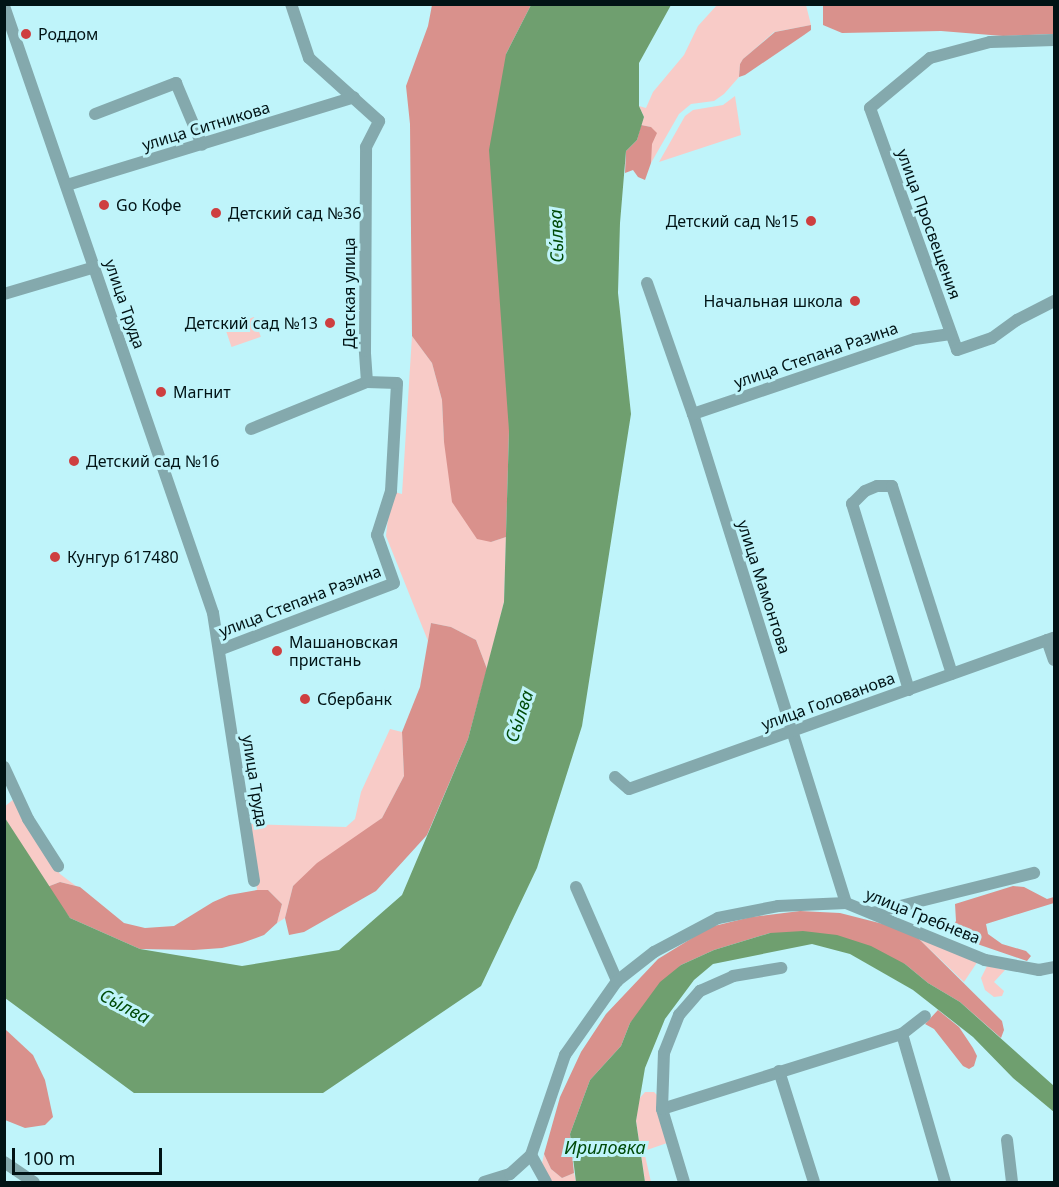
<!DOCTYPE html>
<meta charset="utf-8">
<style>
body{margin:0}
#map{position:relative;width:1059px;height:1187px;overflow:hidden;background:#bff4fa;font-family:"Noto Sans",sans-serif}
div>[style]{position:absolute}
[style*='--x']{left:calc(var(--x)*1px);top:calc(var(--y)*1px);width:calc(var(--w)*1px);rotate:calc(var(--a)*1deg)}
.green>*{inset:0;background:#f8cbc7;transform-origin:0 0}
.forest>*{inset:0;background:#d9918c}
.water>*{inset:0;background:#6f9f6f}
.minor>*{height:12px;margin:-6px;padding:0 6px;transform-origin:6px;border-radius:6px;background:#84a9ad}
.dots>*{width:16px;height:16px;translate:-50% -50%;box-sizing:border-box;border:3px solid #bff4fa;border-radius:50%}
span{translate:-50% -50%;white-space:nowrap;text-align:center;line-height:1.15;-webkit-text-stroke:6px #bff4fa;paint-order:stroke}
.poi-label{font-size:16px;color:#011315}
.left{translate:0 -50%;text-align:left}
.right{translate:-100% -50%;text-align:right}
.street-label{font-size:16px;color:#011315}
.water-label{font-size:18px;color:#004b09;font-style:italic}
.frame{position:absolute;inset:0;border:6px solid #011315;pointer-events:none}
.scale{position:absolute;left:12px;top:1148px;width:150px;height:27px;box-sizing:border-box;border:3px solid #011315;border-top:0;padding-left:8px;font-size:18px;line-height:21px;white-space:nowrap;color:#011315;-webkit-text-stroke:4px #bff4fa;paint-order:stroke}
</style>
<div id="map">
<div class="green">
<i style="clip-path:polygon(717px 5px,806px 5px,811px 25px,774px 32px,743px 59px,740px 64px,739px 77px,724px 94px,714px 101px,691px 104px,679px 114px,651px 163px,651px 127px,641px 125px,644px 117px,639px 106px,646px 108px,653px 92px,684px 55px,698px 26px)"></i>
<i style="clip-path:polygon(735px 96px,741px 135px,659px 162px,685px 116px,693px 110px,723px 105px)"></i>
<i style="left:254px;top:317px;width:21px;height:31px;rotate:71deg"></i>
<i style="clip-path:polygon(412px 336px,432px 363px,442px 400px,444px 442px,491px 542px,506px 537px,504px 602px,487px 669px,476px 640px,451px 627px,431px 623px,428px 641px,386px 536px,391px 491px,402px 494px)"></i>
<i style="clip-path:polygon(390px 729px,402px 732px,404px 776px,382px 818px,293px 886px,285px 918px,277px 923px,282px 904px,268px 890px,257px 890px,250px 824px,346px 827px,355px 819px,361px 792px)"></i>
<i style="clip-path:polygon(14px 799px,60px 874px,76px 886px,60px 882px,47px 887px,5px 818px,4px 807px)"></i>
<i style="clip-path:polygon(918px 938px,978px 961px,964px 982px)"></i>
<i style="clip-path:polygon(987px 966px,1005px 970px,994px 982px,1004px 991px,1002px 996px,994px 997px,985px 990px,981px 978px)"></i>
<i style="clip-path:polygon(645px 1092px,654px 1092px,659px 1097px,670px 1142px,644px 1151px,651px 1182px,645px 1182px,636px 1121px,639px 1099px)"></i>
<i style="clip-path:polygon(544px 1154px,551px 1169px,562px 1178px,574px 1173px,576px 1182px,551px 1182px,542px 1164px)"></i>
</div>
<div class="forest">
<i style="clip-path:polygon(432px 5px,531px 5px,506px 54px,509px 431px,506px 537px,491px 542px,477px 539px,452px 502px,444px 442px,442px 400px,432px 363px,412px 336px,410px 124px,406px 86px,428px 26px)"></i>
<i style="clip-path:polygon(823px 5px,1054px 5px,1054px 34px,1003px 36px,941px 31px,842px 33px,823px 25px)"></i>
<i style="clip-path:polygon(811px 25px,811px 30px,804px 35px,745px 75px,739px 77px,740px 64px,743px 59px,775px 32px)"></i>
<i style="clip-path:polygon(641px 125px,651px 127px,657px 133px,652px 144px,651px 163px,645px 180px,638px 177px,633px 170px,625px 173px,626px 151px,637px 140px)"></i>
<i style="clip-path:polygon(431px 623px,451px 627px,476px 640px,487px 669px,468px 739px,427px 835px,376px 891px,304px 932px,289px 935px,285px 918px,293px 886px,317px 863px,382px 818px,404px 776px,402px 732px,420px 687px)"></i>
<i style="clip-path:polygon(60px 882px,80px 887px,124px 923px,145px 928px,174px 926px,213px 902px,229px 895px,257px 890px,268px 890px,282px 904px,277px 923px,264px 935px,242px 943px,222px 948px,194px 950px,140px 949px,70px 918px,47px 887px)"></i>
<i style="clip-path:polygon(1013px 886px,1024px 887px,1047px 899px,1054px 897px,1054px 903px,986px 924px,988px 934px,1002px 944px,1026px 951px,1031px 956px,1027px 961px,948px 934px,956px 921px,955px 904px)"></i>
<i style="clip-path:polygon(800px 911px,840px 913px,887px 925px,918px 938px,1002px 1021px,1004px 1030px,1001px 1038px,960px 1002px,928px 983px,905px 964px,770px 933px,714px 950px,681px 965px,630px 1023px,621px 1046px,590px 1080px,570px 1134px,574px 1173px,562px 1178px,551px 1169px,544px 1154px,560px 1097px,581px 1052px,606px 1014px,658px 959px,710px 927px,751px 917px)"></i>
<i style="clip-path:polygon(938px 1010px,959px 1027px,973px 1048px,977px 1056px,974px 1066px,969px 1069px,963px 1066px,934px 1029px,925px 1024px)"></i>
<i style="clip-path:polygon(5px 1029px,33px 1055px,45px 1080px,53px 1117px,45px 1125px,25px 1128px,5px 1120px)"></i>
</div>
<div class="water">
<i style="clip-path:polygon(531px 5px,671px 5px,639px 63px,639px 106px,644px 117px,637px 140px,626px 151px,620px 223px,618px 293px,631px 414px,582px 726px,537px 868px,481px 986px,323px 1093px,134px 1093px,5px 998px,5px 818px,70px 918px,140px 949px,242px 966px,339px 950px,402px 895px,468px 739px,504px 602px,509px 431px,489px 150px,506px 54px)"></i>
<i style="clip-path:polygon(803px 931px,837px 935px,871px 946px,905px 964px,928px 983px,960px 1002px,1054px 1086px,1054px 1112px,1013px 1078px,973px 1037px,913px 990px,850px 954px,812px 944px,713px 964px,694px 980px,665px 1019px,645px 1068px,636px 1121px,645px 1182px,576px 1182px,570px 1134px,590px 1080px,621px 1046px,630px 1023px,660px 982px,681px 965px,714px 950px,770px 933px)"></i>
</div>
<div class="minor">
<i style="--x:4;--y:6;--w:642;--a:71"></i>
<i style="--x:213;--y:613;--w:271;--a:81.3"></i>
<i style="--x:1054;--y:40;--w:64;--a:178.2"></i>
<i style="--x:990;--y:42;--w:62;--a:165.1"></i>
<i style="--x:930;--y:58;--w:78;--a:140.2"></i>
<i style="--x:870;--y:108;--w:257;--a:70.2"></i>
<i style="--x:957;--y:350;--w:37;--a:-19"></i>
<i style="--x:992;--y:338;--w:31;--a:-36"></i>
<i style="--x:1017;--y:320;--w:42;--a:-27.2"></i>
<i style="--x:95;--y:114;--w:87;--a:-20.9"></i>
<i style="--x:176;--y:83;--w:67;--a:67.2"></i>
<i style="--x:67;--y:185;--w:300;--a:-17"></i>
<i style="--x:647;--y:283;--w:139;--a:70.7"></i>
<i style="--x:693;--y:414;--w:512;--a:72.63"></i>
<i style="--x:4;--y:294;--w:95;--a:-16.5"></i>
<i style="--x:693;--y:414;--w:234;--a:-18.7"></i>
<i style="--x:915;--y:339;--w:36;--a:-8"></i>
<i style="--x:251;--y:429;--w:125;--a:-22.1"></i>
<i style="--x:1047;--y:640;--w:21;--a:71"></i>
<i style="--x:219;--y:650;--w:187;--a:-20.9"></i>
<i style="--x:394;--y:583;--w:51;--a:-109.5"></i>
<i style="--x:377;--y:535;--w:46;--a:-72.3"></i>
<i style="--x:391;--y:491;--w:108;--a:-86.8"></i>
<i style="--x:397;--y:383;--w:30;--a:-178"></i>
<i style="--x:367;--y:382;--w:31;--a:-94"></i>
<i style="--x:365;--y:351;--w:204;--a:-89.7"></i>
<i style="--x:366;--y:147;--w:29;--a:-63"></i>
<i style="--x:379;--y:121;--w:94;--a:-138"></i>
<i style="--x:309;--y:58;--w:57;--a:-108.4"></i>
<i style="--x:909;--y:690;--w:195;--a:-107"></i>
<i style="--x:852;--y:504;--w:18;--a:-45"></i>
<i style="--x:865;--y:491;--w:13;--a:-23"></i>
<i style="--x:877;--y:486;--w:15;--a:0"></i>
<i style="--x:892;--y:486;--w:197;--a:72.3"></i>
<i style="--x:4;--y:767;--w:57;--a:65.2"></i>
<i style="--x:28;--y:819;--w:56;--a:57.4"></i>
<i style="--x:615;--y:777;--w:18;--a:41"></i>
<i style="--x:629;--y:789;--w:451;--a:-19.6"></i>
<i style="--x:576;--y:887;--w:103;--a:66.4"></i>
<i style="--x:872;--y:913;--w:167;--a:-13.9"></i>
<i style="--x:902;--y:1034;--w:154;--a:73.8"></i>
<i style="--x:779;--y:1071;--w:116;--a:72.5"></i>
<i style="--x:662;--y:1109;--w:251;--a:-17.4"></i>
<i style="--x:902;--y:1034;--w:29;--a:-38"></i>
<i style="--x:1007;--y:1140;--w:42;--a:83.2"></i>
<i style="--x:531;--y:1155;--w:31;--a:61"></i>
<i style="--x:4;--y:1162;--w:36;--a:34"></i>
<i style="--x:484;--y:1182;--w:27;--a:-17"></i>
<i style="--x:510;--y:1174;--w:28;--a:-42"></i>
<i style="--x:531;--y:1155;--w:106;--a:-71.2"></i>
<i style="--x:565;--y:1055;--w:90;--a:-54.9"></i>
<i style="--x:617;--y:981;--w:47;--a:-38.1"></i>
<i style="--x:654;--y:952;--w:72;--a:-28"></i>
<i style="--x:718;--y:918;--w:61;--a:-11.3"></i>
<i style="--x:778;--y:906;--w:68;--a:-2.5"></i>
<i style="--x:846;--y:903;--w:150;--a:22.3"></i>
<i style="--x:985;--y:960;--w:55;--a:10.5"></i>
<i style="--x:1039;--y:970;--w:15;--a:-11"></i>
<i style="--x:684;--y:1182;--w:76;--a:-106.8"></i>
<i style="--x:662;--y:1109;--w:56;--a:-88"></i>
<i style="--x:664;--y:1053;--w:41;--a:-68.5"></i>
<i style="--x:679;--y:1015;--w:32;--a:-49"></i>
<i style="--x:700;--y:991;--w:36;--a:-24"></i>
<i style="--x:733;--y:976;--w:49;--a:-9.5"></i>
</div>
<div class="dots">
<i style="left:26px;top:34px;background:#ce3f40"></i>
<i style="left:104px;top:205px;background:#ce3f40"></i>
<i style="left:216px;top:213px;background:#ce3f40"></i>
<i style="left:811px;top:221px;background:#ce3f40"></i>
<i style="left:855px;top:301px;background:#ce3f40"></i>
<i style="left:330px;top:323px;background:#ce3f40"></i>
<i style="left:161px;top:392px;background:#ce3f40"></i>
<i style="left:74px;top:461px;background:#ce3f40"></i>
<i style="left:55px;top:557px;background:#ce3f40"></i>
<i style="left:277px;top:651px;background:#ce3f40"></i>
<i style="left:305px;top:699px;background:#ce3f40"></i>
</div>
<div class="poi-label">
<span class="left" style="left:38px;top:34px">Роддом</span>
<span class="left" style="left:116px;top:205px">Go Кофе</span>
<span class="left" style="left:228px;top:213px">Детский сад №36</span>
<span class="right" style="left:799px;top:221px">Детский сад №15</span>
<span class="right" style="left:843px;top:301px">Начальная школа</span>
<span class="right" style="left:318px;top:323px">Детский сад №13</span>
<span class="left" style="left:173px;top:392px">Магнит</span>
<span class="left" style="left:86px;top:461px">Детский сад №16</span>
<span class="left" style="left:67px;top:557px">Кунгур 617480</span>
<span class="left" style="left:289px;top:651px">Машановская<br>пристань</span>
<span class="left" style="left:317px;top:699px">Сбербанк</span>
</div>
<div class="street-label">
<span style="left:206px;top:126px;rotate:-17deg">улица Ситникова</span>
<span style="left:929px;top:224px;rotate:70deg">улица Просвещения</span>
<span style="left:349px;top:293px;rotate:-90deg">Детская улица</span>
<span style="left:125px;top:304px;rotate:71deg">улица Труда</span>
<span style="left:816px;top:355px;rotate:-19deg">улица Степана Разина</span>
<span style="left:764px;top:587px;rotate:72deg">улица Мамонтова</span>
<span style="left:300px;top:601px;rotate:-21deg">улица Степана Разина</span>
<span style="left:828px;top:701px;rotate:-20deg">улица Голованова</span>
<span style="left:255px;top:781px;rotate:81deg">улица Труда</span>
<span style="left:923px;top:916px;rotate:22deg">улица Гребнева</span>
</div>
<div class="water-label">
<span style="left:556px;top:236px;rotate:-92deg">Сы́лва</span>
<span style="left:519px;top:716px;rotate:-72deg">Сы́лва</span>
<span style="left:125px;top:1006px;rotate:28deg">Сы́лва</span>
<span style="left:605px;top:1147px">Ириловка</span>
</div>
<div class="frame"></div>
<div class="scale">100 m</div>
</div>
